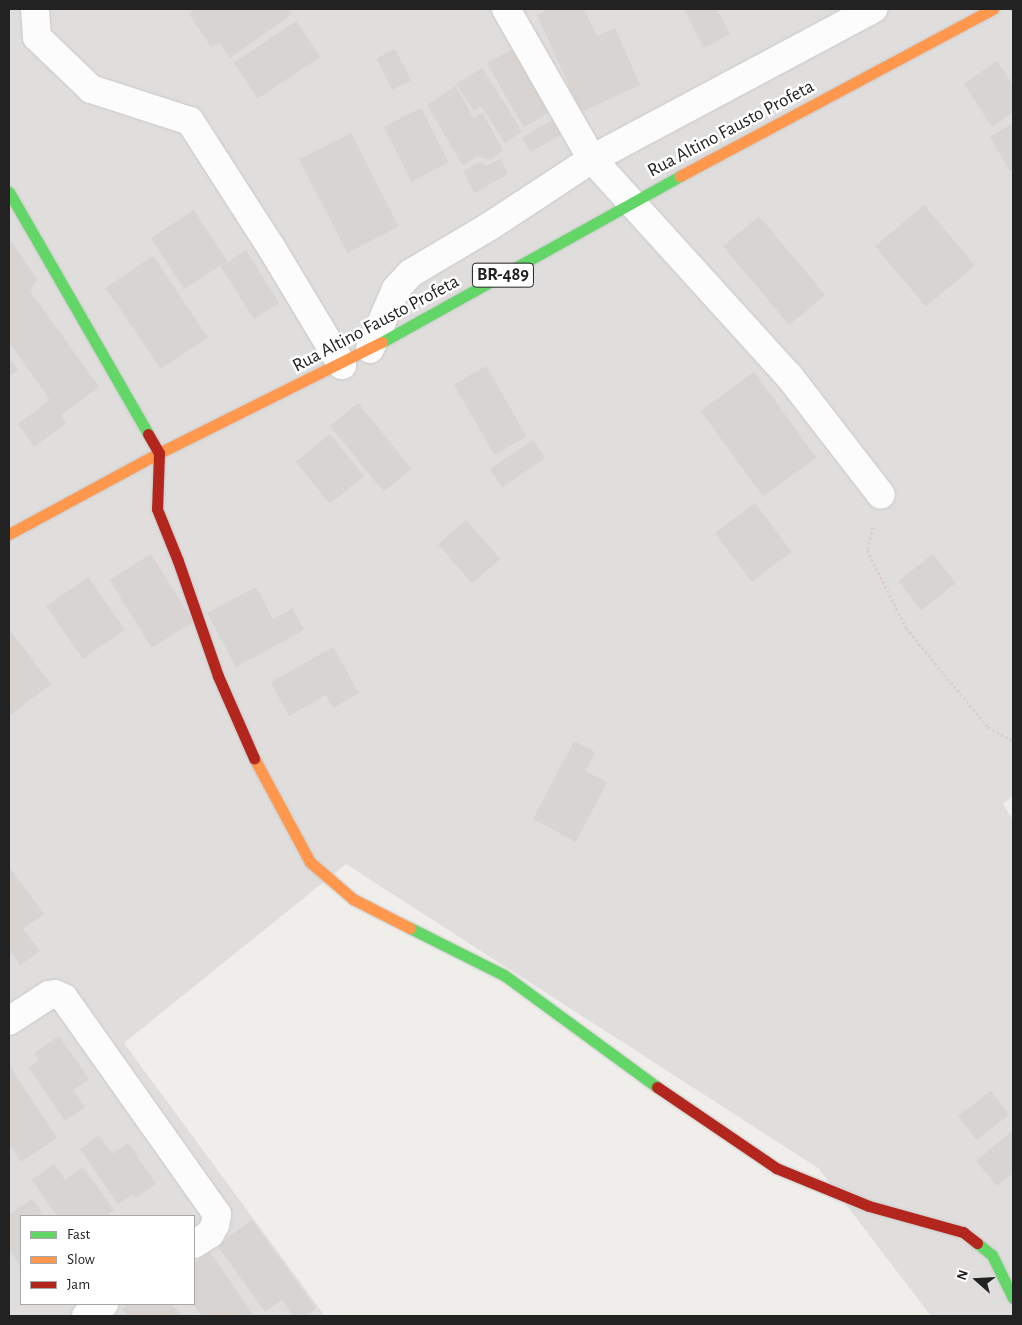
<!DOCTYPE html>
<style>
body{margin:0}
#map{position:relative;width:1022px;height:1325px;overflow:hidden;background:#f0eeeb;font-family:"Alegreya Sans",sans-serif}
div>[style]{position:absolute}
[style*='--x']{left:calc(var(--x)*1px);top:calc(var(--y)*1px);width:calc(var(--w)*1px);rotate:calc(var(--a)*1deg)}
.residential>*{inset:0;background:#dfdedc}
.building>*{inset:0;background:#d7d4d2;transform-origin:0 0}
.path>*{height:3px;margin-top:-1.5px;transform-origin:0;background:repeating-linear-gradient(90deg,#dccecd 0 2.5px,transparent 0 5px)}
.roads{filter:drop-shadow(0 0 1px #c9c8c7) drop-shadow(0 0 1px #c9c8c7)}
.street>*{height:28px;margin:-14px;padding:0 14px;transform-origin:14px;border-radius:14px;background:#fdfcfc}
.fast>*{height:11px;margin:-5.5px;padding:0 5.5px;transform-origin:5.5px;border-radius:5.5px;background:#63d668}
.slow>*{height:11px;margin:-5.5px;padding:0 5.5px;transform-origin:5.5px;border-radius:5.5px;background:#ff974d}
.jam>*{height:11px;margin:-5.5px;padding:0 5.5px;transform-origin:5.5px;border-radius:5.5px;background:#b3261e}
span{translate:-50% -50%;white-space:nowrap;text-align:center;line-height:1.15;-webkit-text-stroke:5px #fff;paint-order:stroke}
.shield-label span{padding:1px 4px;background:#fff;border:1px solid;border-radius:4px;-webkit-text-stroke-width:0}
.shield-label{font-size:18px;color:#222;font-weight:700}
.street-label{font-size:19px;color:#222}
.frame{position:absolute;inset:0;border:10px solid #222;pointer-events:none}
.legend{position:absolute;left:20px;top:1215px;width:175px;height:90px;box-sizing:border-box;background:#fff;border:1px solid #a7a7a7;margin:0;padding:6px 9px;list-style:none;font-size:15px;color:#222}
.legend li{display:flex;align-items:center;gap:10px;height:25px}
.legend b{width:25px;border:1px solid #a7a7a7}
.north{position:absolute;left:952px;top:1255px;width:50px;height:50px;-webkit-text-stroke:4px #fff;paint-order:stroke;rotate:289deg;font-size:14px;font-weight:700;line-height:20px;text-align:center;color:#222}
.north::after{content:'';display:block;margin:auto;width:18px;height:22px;background:#222;clip-path:polygon(50% 0,100% 100%,50% 72%,0 100%)}
</style>
<div id="map">
<div class="residential">
<i style="clip-path:polygon(evenodd,9px 9px,1013px 9px,1013px 796px,1003px 804px,1013px 820px,1013px 1316px,931px 1316px,818px 1168px,346px 864px,124px 1043px,325px 1316px,9px 1316px,9px 9px,21px 1216px,194px 1216px,194px 1304px,21px 1304px,21px 1216px)"></i>
</div>
<div class="building">
<i style="clip-path:polygon(196px 9px,288px 9px,292px 14px,230px 58px,220px 43px,211px 47px,189px 14px)"></i>
<i style="clip-path:polygon(549px 9px,584px 9px,597px 36px,615px 28px,640px 85px,581px 112px,537px 15px)"></i>
<i style="clip-path:polygon(684px 9px,717px 9px,730px 34px,704px 48px)"></i>
<i style="left:296px;top:21px;width:43px;height:75px;rotate:56deg"></i>
<i style="left:395px;top:49px;width:35px;height:21px;rotate:63deg"></i>
<i style="left:512px;top:49px;width:74px;height:29px;rotate:60deg"></i>
<i style="clip-path:polygon(997px 61px,1013px 85px,1013px 112px,992px 127px,964px 84px)"></i>
<i style="clip-path:polygon(482px 68px,522px 131px,505px 143px,481px 106px,474px 111px,456px 84px)"></i>
<i style="clip-path:polygon(456px 86px,474px 119px,482px 112px,503px 150px,491px 160px,476px 156px,463px 166px,427px 105px)"></i>
<i style="left:421px;top:108px;width:61px;height:42px;rotate:63deg"></i>
<i style="left:552px;top:120px;width:17px;height:35px;rotate:59deg"></i>
<i style="clip-path:polygon(1013px 123px,1013px 169px,1010px 171px,990px 137px)"></i>
<i style="left:351px;top:133px;width:105px;height:58px;rotate:63deg"></i>
<i style="clip-path:polygon(501px 159px,508px 174px,474px 193px,463px 171px,479px 162px,486px 166px)"></i>
<i style="left:924px;top:205px;width:79px;height:64px;rotate:50deg"></i>
<i style="clip-path:polygon(194px 210px,228px 262px,246px 250px,279px 303px,254px 319px,220px 266px,184px 289px,151px 238px)"></i>
<i style="left:759px;top:216px;width:103px;height:47px;rotate:50deg"></i>
<i style="clip-path:polygon(9px 238px,37px 279px,30px 291px,99px 387px,61px 415px,66px 423px,34px 447px,18px 424px,50px 400px,9px 342px)"></i>
<i style="left:153px;top:256px;width:98px;height:57px;rotate:56deg"></i>
<i style="clip-path:polygon(9px 358px,18px 370px,9px 377px)"></i>
<i style="left:486px;top:366px;width:81px;height:37px;rotate:60deg"></i>
<i style="left:754px;top:372px;width:106px;height:66px;rotate:54deg"></i>
<i style="left:358px;top:403px;width:85px;height:36px;rotate:51deg"></i>
<i style="left:330px;top:434px;width:54px;height:44px;rotate:51deg"></i>
<i style="left:533px;top:440px;width:22px;height:52px;rotate:56deg"></i>
<i style="left:755px;top:503px;width:61px;height:50px;rotate:53deg"></i>
<i style="left:466px;top:520px;width:52px;height:37px;rotate:49deg"></i>
<i style="left:151px;top:554px;width:80px;height:49px;rotate:58deg"></i>
<i style="left:933px;top:554px;width:37px;height:44px;rotate:52deg"></i>
<i style="left:88px;top:577px;width:64px;height:51px;rotate:55deg"></i>
<i style="clip-path:polygon(256px 587px,273px 619px,293px 608px,304px 630px,236px 667px,207px 613px)"></i>
<i style="clip-path:polygon(9px 629px,51px 684px,9px 716px)"></i>
<i style="clip-path:polygon(333px 647px,359px 693px,333px 708px,326px 695px,289px 716px,271px 682px)"></i>
<i style="clip-path:polygon(574px 741px,595px 752px,585px 771px,607px 782px,576px 842px,533px 819px)"></i>
<i style="clip-path:polygon(10px 868px,44px 914px,23px 929px,40px 951px,20px 965px,9px 949px)"></i>
<i style="clip-path:polygon(59px 1036px,89px 1079px,73px 1090px,85px 1107px,65px 1121px,29px 1068px,39px 1060px,34px 1053px)"></i>
<i style="clip-path:polygon(9px 1065px,57px 1138px,21px 1162px,9px 1144px)"></i>
<i style="left:991px;top:1091px;width:30px;height:41px;rotate:53deg"></i>
<i style="clip-path:polygon(1013px 1130px,1013px 1173px,997px 1186px,976px 1161px)"></i>
<i style="clip-path:polygon(99px 1135px,112px 1154px,128px 1143px,156px 1184px,136px 1198px,133px 1194px,118px 1204px,80px 1149px)"></i>
<i style="clip-path:polygon(54px 1164px,65px 1180px,83px 1167px,114px 1210px,106px 1216px,57px 1216px,32px 1180px)"></i>
<i style="clip-path:polygon(32px 1199px,44px 1216px,21px 1216px,21px 1267px,9px 1249px,9px 1212px,10px 1214px)"></i>
<i style="clip-path:polygon(252px 1220px,316px 1308px,306px 1316px,293px 1316px,282px 1300px,265px 1312px,217px 1245px)"></i>
<i style="clip-path:polygon(210px 1252px,254px 1316px,202px 1316px,193px 1304px,195px 1283px,194px 1263px)"></i>
<i style="clip-path:polygon(129px 1304px,172px 1304px,181px 1316px,128px 1316px,122px 1309px)"></i>
</div>
<div class="path">
<i style="--x:873;--y:527;--w:24;--a:105"></i>
<i style="--x:867;--y:550;--w:87;--a:63.4"></i>
<i style="--x:906;--y:628;--w:129;--a:50.4"></i>
<i style="--x:988;--y:727;--w:29;--a:29"></i>
</div>
<div class="roads">
<div class="street">
<i style="--x:35;--y:9;--w:28;--a:86"></i>
<i style="--x:37;--y:37;--w:75;--a:43.9"></i>
<i style="--x:91;--y:89;--w:104;--a:17.9"></i>
<i style="--x:190;--y:121;--w:150;--a:57.3"></i>
<i style="--x:271;--y:247;--w:138;--a:59"></i>
<i style="--x:506;--y:9;--w:173;--a:60.2"></i>
<i style="--x:592;--y:159;--w:293;--a:47.8"></i>
<i style="--x:789;--y:376;--w:150;--a:52.3"></i>
<i style="--x:370;--y:349;--w:65;--a:-66.6"></i>
<i style="--x:396;--y:289;--w:22;--a:-47"></i>
<i style="--x:411;--y:273;--w:92;--a:-30.7"></i>
<i style="--x:490;--y:226;--w:122;--a:-33.3"></i>
<i style="--x:592;--y:159;--w:319;--a:-28.1"></i>
<i style="--x:9;--y:1021;--w:48;--a:-33"></i>
<i style="--x:49;--y:995;--w:6;--a:-9"></i>
<i style="--x:55;--y:994;--w:10;--a:24"></i>
<i style="--x:64;--y:998;--w:265;--a:54.7"></i>
<i style="--x:217;--y:1214;--w:11;--a:100"></i>
<i style="--x:215;--y:1225;--w:10;--a:119"></i>
<i style="--x:210;--y:1234;--w:19;--a:148"></i>
<i style="--x:86;--y:1316;--w:22;--a:-34"></i>
</div>
<div class="fast">
<i style="--x:9;--y:192;--w:279;--a:60.1"></i>
<i style="--x:382;--y:342;--w:341;--a:-29.1"></i>
<i style="--x:410;--y:928;--w:105;--a:26.6"></i>
<i style="--x:504;--y:975;--w:190;--a:36.2"></i>
<i style="--x:977;--y:1243;--w:19;--a:39"></i>
<i style="--x:992;--y:1255;--w:48;--a:64"></i>
</div>
<div class="slow">
<i style="--x:680;--y:176;--w:355;--a:-28.1"></i>
<i style="--x:9;--y:534;--w:170;--a:-28.4"></i>
<i style="--x:159;--y:453;--w:249;--a:-26.5"></i>
<i style="--x:254;--y:758;--w:118;--a:61.7"></i>
<i style="--x:310;--y:862;--w:57;--a:40.7"></i>
<i style="--x:353;--y:899;--w:64;--a:27"></i>
</div>
<div class="jam">
<i style="--x:148;--y:434;--w:22;--a:60"></i>
<i style="--x:159;--y:453;--w:56;--a:92"></i>
<i style="--x:157;--y:509;--w:56;--a:68"></i>
<i style="--x:178;--y:561;--w:122;--a:70.8"></i>
<i style="--x:218;--y:676;--w:90;--a:66.3"></i>
<i style="--x:657;--y:1087;--w:144;--a:34.2"></i>
<i style="--x:776;--y:1168;--w:100;--a:22.2"></i>
<i style="--x:869;--y:1206;--w:98;--a:15.5"></i>
<i style="--x:963;--y:1232;--w:18;--a:38"></i>
</div>
</div>
<div class="shield-label">
<span style="left:503px;top:275px">BR-489</span>
</div>
<div class="street-label">
<span style="left:731px;top:129px;rotate:-28deg">Rua Altino Fausto Profeta</span>
<span style="left:376px;top:324px;rotate:-28deg">Rua Altino Fausto Profeta</span>
</div>
<div class="frame"></div>
<ul class="legend">
<li><b style="height:6px;background:#63d668"></b>Fast</li>
<li><b style="height:6px;background:#ff974d"></b>Slow</li>
<li><b style="height:6px;background:#b3261e"></b>Jam</li>
</ul>
<div class="north">N</div>
</div>
